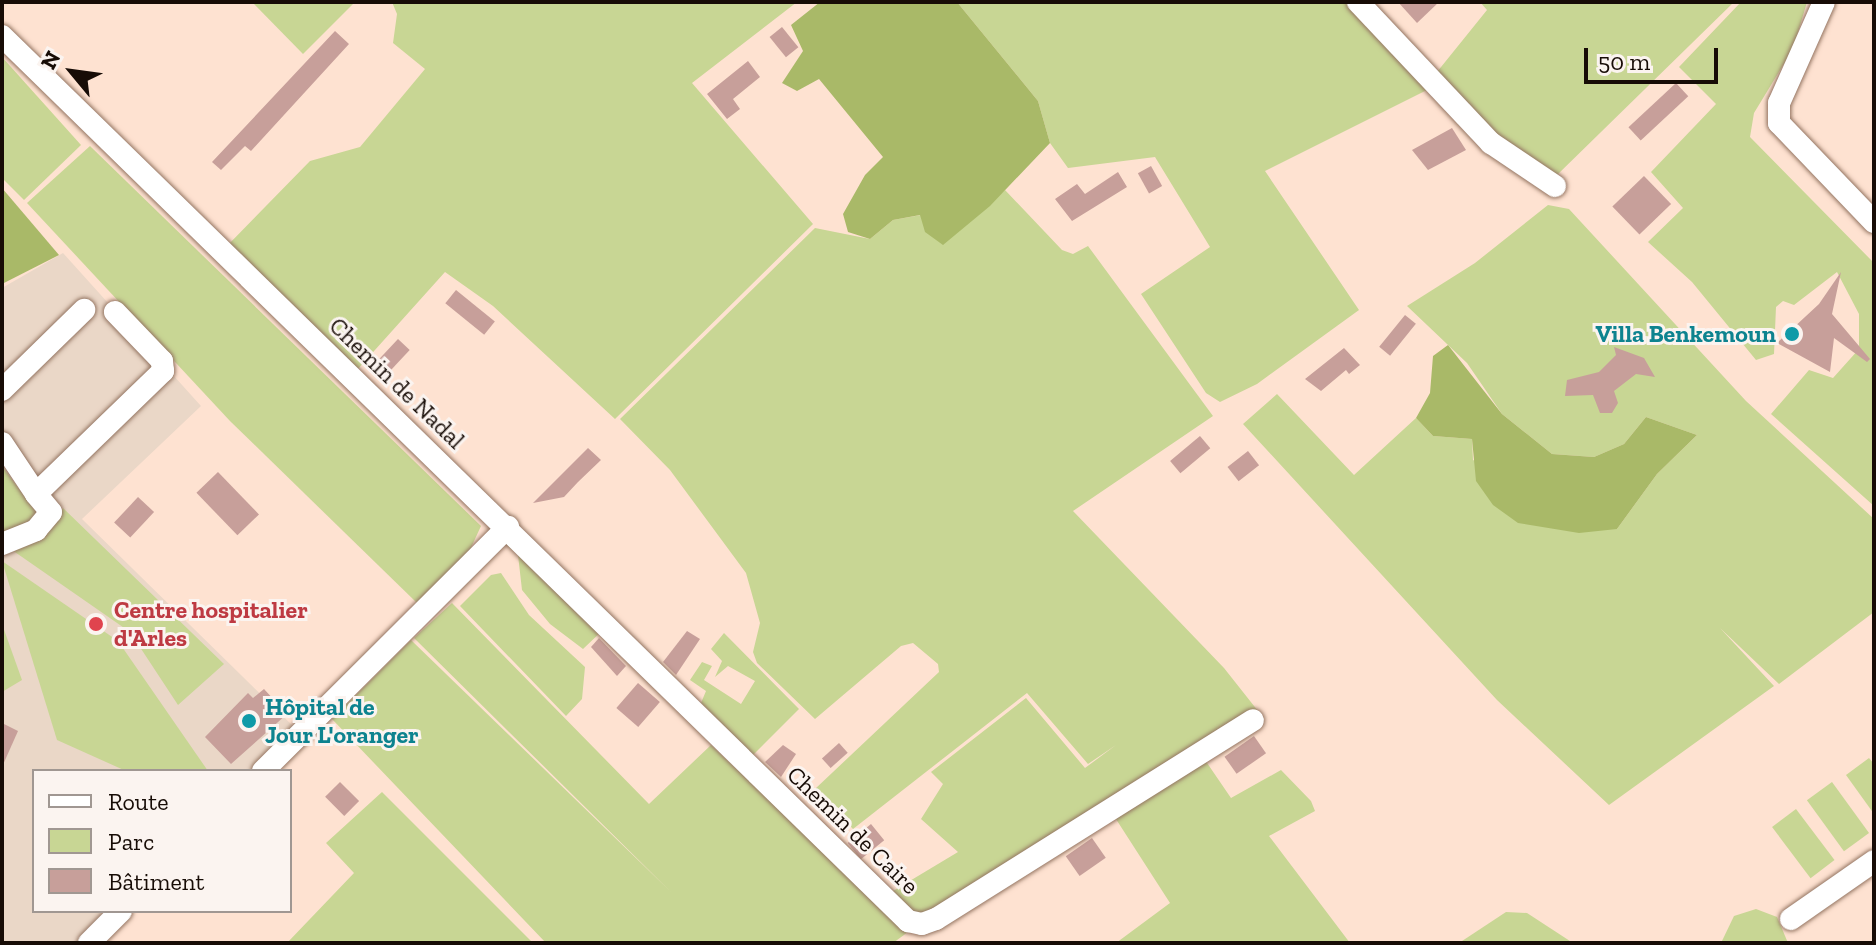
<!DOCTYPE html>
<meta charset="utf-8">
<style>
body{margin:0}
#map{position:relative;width:1876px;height:945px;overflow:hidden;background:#fee2d1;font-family:"Zilla Slab",serif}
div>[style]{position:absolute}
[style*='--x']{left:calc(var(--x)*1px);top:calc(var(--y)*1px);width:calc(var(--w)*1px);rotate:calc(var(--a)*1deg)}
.medical>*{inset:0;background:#ead7c7}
.green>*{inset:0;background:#c8d694;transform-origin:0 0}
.forest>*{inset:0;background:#a9b968}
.building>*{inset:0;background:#c79f9a;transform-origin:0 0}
.roads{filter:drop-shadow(0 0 2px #937461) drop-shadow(0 0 2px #937461)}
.minor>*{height:22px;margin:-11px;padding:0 11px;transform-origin:11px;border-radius:11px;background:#fff}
.dots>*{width:22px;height:22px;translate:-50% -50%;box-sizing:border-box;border:4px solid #fbf4f0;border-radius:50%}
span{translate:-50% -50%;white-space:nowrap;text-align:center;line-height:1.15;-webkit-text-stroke:6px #fbf4f0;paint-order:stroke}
.culture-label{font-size:24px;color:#0d838f;font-weight:700}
.right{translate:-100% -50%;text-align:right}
.left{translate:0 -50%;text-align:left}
.street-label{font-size:24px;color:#170c06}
.health-label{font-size:24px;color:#be3a42;font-weight:700}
.frame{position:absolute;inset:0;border:4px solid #170c06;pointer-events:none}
.legend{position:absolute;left:32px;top:769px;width:260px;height:144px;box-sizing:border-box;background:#fbf4f0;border:2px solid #a09792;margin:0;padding:10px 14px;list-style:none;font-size:24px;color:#170c06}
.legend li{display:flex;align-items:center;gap:16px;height:40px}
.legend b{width:40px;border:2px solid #a09792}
.north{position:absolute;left:32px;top:32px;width:80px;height:80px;-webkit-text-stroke:6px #fbf4f0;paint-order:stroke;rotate:299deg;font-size:22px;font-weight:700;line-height:32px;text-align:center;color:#170c06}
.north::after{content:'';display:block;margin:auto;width:28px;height:36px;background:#170c06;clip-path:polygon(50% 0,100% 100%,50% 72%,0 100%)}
.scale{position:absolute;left:1584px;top:48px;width:134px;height:36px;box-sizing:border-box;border:4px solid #170c06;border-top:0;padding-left:10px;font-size:24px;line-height:28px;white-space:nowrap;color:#170c06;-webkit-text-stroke:6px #fbf4f0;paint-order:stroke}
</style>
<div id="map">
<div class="medical">
<i style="clip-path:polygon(63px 253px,201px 406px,82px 519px,296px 729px,254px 771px,34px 771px,34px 911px,114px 911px,82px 943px,2px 943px,2px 288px)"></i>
</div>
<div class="green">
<i style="clip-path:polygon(252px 2px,355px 2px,303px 54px)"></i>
<i style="clip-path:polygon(392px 2px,797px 2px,692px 83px,813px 224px,615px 419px,493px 306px,445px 272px,357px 370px,226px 247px,310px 161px,360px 147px,425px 69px,393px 43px,397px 14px)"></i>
<i style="clip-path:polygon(957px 2px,1347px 2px,1427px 90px,1265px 171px,1359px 310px,1257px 384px,1220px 402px,1206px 393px,1141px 294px,1210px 247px,1155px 157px,1068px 168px,1050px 143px,1038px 101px)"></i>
<i style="clip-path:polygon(1480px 2px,1734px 2px,1556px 176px,1513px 153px,1437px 72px,1487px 10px)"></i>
<i style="clip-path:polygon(1741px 2px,1807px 2px,1793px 49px,1754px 113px,1750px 137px,1874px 263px,1874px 506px,1771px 414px,1809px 370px,1833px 378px,1859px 349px,1859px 314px,1837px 272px,1794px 305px,1783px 301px,1776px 307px,1774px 354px,1756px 360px,1692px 282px,1648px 242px,1683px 208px,1651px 172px,1716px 104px,1679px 67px)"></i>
<i style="clip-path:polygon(2px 57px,81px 145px,24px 200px,2px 178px)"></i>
<i style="clip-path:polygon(90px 146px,481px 526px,469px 552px,417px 603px,230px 421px,27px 203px)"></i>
<i style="clip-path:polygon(1005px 190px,1062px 250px,1073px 254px,1088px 246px,1213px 416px,1073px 511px,1224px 668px,1258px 711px,924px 918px,904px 909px,893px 891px,958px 852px,921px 819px,943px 784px,931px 772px,1026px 698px,1085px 768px,1116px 745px,1088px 764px,1027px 693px,853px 829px,815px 789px,939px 672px,938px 664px,913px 643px,901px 646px,815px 719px,757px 663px,753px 652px,760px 623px,746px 573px,670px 470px,620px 419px,815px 228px,870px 239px,893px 220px,921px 215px,943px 244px)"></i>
<i style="clip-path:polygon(1548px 205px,1569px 209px,1746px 401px,1874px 519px,1874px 612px,1779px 684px,1720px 628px,1774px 686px,1609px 805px,1497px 700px,1243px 424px,1277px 394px,1354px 475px,1416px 418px,1433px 436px,1472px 439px,1473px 460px,1617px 529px,1657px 474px,1697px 435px,1646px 417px,1624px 444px,1594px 457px,1552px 454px,1502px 414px,1467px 363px,1407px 306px,1475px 263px)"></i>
<i style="clip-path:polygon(2px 466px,36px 512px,26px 527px,2px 535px)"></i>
<i style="clip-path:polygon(63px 508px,224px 664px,178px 705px,130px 632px,12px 550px,41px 540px)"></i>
<i style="clip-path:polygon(510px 533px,604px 629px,583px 649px,550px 624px,522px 590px,518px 555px,503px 542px)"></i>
<i style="clip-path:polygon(2px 561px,118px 641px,208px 771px,126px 771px,57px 740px)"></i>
<i style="clip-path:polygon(501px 573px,529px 615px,585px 667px,582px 699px,566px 716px,460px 606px,491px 575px)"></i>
<i style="clip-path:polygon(452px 603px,649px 804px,711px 745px,908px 932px,893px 943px,546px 943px,332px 719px,411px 640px,672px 893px,414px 638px)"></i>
<i style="clip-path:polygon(2px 624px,22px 680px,2px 692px)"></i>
<i style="clip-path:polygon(724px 633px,799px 709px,753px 755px,701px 703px,706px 691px,690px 680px,702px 662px,712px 666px,704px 680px,741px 704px,755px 681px,728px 666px,715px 677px,722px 661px,711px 649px)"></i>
<i style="clip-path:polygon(1203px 757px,1231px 798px,1281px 770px,1311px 801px,1315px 811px,1269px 836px,1350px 943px,1116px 943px,1170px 903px,1114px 816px)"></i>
<i style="clip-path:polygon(1869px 758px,1874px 764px,1874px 814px,1846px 775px)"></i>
<i style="left:1832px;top:782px;width:63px;height:31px;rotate:54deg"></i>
<i style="clip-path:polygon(382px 792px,533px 943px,287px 943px,354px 873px,326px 843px)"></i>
<i style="left:1796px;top:809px;width:64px;height:30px;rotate:53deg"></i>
<i style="clip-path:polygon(1756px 909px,1777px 917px,1788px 943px,1721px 943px,1734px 916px)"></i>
<i style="clip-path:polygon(1506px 912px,1527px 913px,1573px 943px,1459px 943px)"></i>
</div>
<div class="forest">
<i style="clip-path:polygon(820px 2px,957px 2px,1038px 101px,1050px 143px,990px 206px,943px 245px,925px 232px,920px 215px,893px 220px,870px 239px,848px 232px,843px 214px,865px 175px,883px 157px,819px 79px,797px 91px,782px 83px,803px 51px,791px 25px)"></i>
<i style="clip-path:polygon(2px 188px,59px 255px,2px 284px)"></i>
<i style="clip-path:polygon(1448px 345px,1502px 414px,1552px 454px,1594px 457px,1624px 444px,1646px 417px,1697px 435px,1657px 474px,1617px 529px,1579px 533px,1518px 523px,1493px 505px,1476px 481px,1472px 439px,1433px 436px,1416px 418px,1430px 393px,1433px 356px)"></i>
</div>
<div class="building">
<i style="clip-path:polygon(1398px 2px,1439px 2px,1417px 23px)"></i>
<i style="left:782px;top:27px;width:26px;height:16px;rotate:51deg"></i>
<i style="clip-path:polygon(335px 31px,349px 44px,251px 151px,245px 146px,221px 170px,212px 162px)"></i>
<i style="clip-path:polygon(748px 61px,760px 77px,733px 99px,740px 109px,727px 119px,707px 94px)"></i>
<i style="left:1676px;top:83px;width:18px;height:65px;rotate:47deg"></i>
<i style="clip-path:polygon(1452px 128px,1466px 150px,1428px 170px,1412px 150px)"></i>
<i style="left:1151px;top:166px;width:23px;height:15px;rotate:61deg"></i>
<i style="clip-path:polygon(1118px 172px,1127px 187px,1072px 221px,1055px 199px,1077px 184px,1085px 194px)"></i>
<i style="left:1644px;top:176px;width:39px;height:44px;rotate:46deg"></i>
<i style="clip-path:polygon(1841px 272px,1832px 314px,1870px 359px,1867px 362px,1834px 338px,1830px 372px,1777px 343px,1819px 304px)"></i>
<i style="left:456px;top:290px;width:50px;height:17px;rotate:39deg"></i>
<i style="left:1405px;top:315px;width:14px;height:41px;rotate:39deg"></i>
<i style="left:398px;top:339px;width:16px;height:35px;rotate:43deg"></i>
<i style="clip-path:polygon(1614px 347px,1644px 358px,1655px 377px,1636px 374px,1614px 391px,1618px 403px,1612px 413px,1600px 413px,1593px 395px,1565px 396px,1567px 380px,1599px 372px,1616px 355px)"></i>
<i style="clip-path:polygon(1344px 348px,1360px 365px,1349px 374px,1346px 370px,1321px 391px,1305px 379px)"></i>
<i style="left:1200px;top:436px;width:16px;height:39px;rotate:50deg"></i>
<i style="clip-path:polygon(588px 448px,601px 460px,578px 482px,564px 497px,533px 503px)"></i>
<i style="left:1248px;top:451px;width:18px;height:26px;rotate:52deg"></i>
<i style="left:218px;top:472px;width:59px;height:30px;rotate:46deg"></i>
<i style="left:138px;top:497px;width:22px;height:35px;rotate:43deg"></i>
<i style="clip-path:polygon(687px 631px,700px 639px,676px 675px,663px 662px)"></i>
<i style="clip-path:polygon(599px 638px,626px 666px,617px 676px,591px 647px)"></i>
<i style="left:638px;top:683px;width:29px;height:33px;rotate:41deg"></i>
<i style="clip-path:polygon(264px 689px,287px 714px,231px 764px,205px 737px,248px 693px,253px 698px)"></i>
<i style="clip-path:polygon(2px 723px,18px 731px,2px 767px)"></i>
<i style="left:1254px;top:736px;width:21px;height:36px;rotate:55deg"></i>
<i style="left:839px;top:743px;width:13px;height:23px;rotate:48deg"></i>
<i style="clip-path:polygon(783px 745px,796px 754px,781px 777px,765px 762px)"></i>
<i style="left:340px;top:782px;width:27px;height:21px;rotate:45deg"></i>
<i style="left:871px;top:824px;width:21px;height:30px;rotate:51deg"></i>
<i style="left:1092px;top:838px;width:24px;height:32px;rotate:55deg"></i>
</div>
<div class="roads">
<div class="minor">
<i style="--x:1358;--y:2;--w:194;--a:46.7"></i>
<i style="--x:1491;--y:143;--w:77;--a:33.9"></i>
<i style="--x:1824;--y:2;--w:111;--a:114"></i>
<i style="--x:1779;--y:103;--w:20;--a:90"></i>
<i style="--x:1779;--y:123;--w:137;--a:46.2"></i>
<i style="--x:2;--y:36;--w:1267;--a:44.33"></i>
<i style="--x:908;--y:921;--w:14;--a:12"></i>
<i style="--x:922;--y:924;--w:15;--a:-20"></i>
<i style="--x:936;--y:919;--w:374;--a:-32.1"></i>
<i style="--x:2;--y:390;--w:115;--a:-44.3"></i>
<i style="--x:2;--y:443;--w:61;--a:56.3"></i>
<i style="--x:2;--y:544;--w:37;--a:-22"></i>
<i style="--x:36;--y:530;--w:23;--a:-50"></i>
<i style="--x:51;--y:512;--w:23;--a:-130"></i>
<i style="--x:36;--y:494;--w:177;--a:-44.1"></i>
<i style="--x:163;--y:371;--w:10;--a:-96"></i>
<i style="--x:162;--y:361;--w:68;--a:-133.8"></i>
<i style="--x:263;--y:771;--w:346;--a:-44.9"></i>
<i style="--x:1791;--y:919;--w:101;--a:-34.9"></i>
<i style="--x:89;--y:943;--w:45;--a:-45"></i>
</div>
</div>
<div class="dots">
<i style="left:1792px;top:334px;background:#0f9aa8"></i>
<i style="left:96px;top:624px;background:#e0444e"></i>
<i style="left:249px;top:721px;background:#0f9aa8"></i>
</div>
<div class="culture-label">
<span class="right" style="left:1776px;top:334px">Villa Benkemoun</span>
<span class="left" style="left:265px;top:721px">Hôpital de<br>Jour L'oranger</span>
</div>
<div class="street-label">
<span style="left:397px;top:383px;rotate:44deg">Chemin de Nadal</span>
<span style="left:853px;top:830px;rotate:44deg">Chemin de Caire</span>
</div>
<div class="health-label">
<span class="left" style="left:114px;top:624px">Centre hospitalier<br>d'Arles</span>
</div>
<div class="frame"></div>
<ul class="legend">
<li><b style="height:10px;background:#fff"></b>Route</li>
<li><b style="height:22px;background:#c8d694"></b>Parc</li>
<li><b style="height:22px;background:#c79f9a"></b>Bâtiment</li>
</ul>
<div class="north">N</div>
<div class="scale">50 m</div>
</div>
